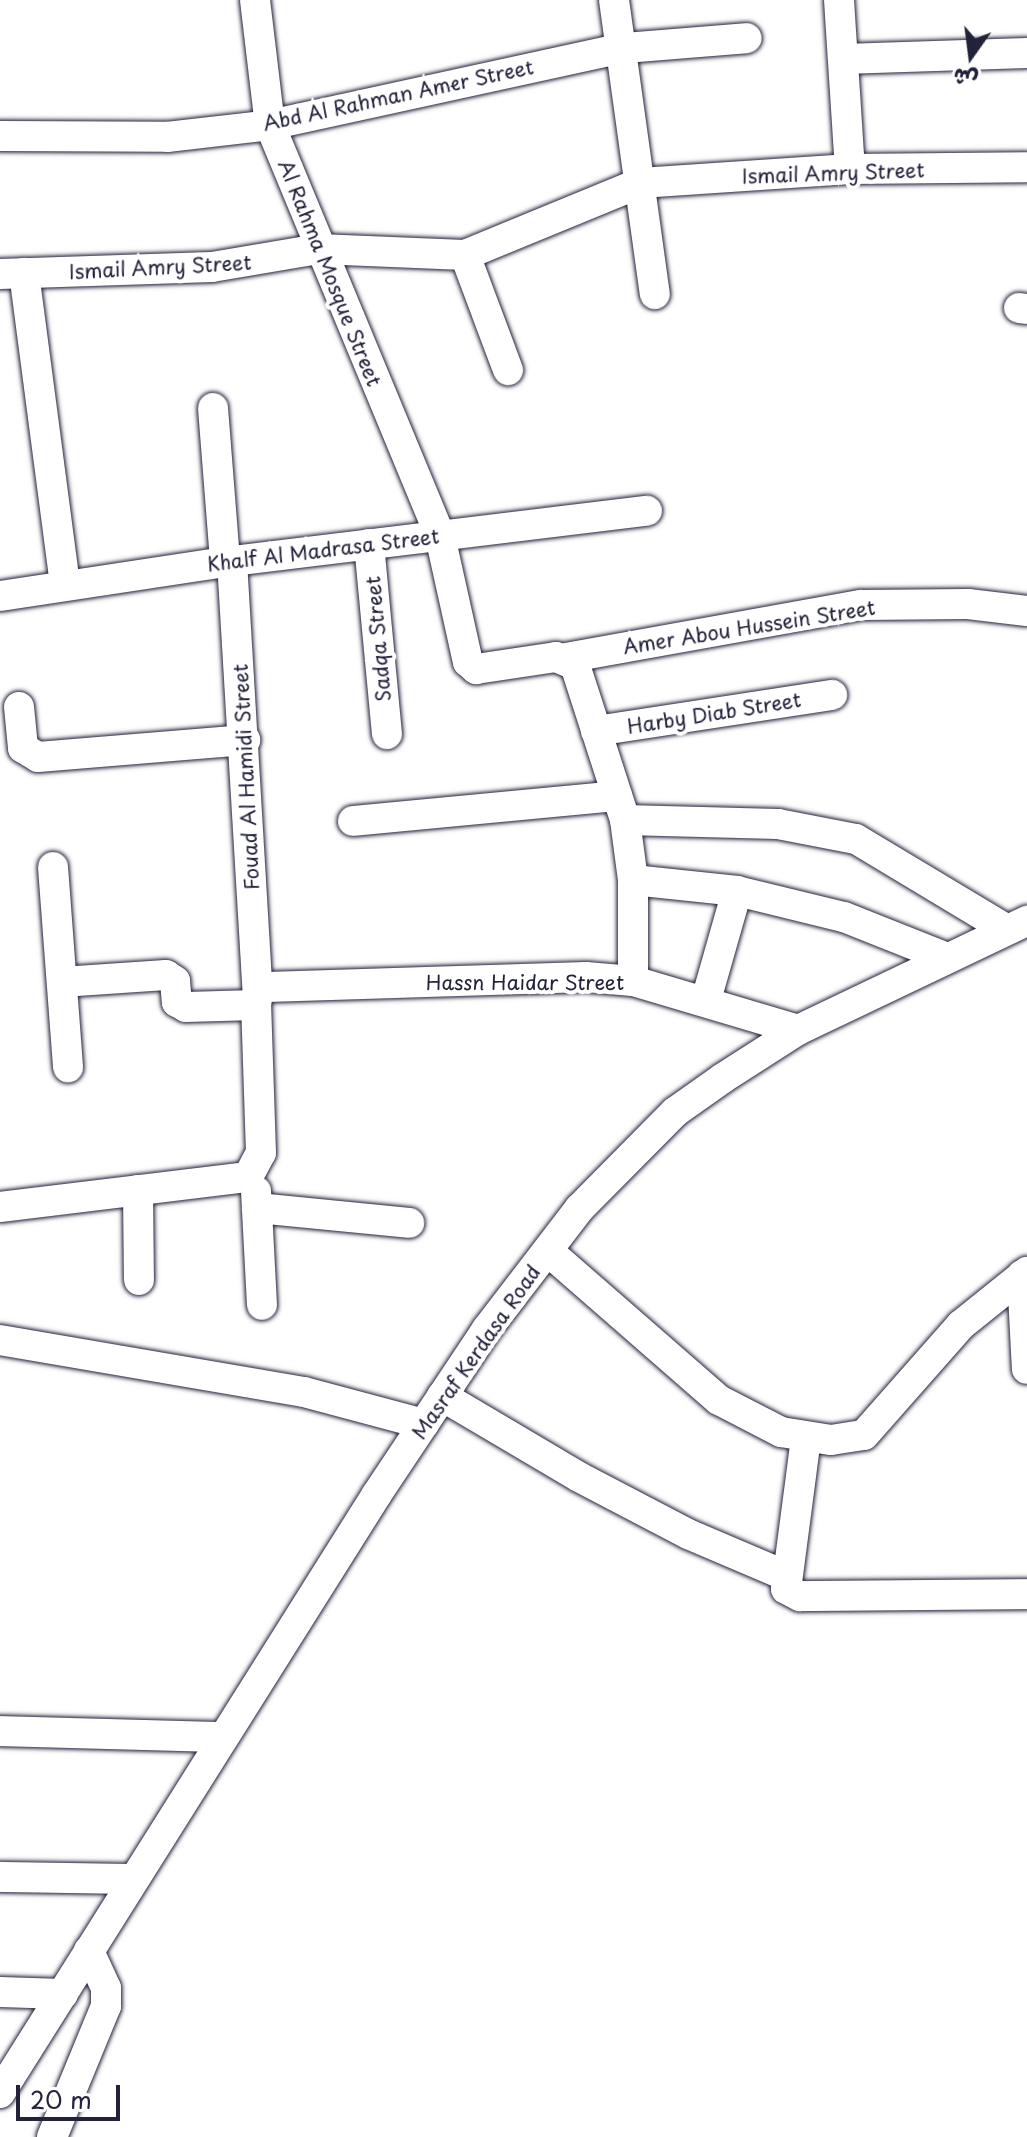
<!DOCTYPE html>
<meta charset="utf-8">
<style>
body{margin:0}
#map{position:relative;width:1027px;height:2137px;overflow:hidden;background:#fff;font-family:"Playpen Sans","Playpen Sans Arabic",sans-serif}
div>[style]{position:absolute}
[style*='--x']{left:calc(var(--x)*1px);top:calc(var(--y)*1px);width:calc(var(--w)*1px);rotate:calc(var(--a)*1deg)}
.roads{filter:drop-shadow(0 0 2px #22223b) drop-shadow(0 0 2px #22223b)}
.street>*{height:30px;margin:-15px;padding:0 15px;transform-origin:15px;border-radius:15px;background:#fff}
span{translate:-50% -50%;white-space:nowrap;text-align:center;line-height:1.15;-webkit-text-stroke:8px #fff;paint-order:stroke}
.street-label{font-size:20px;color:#22223b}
.north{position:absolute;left:931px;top:16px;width:80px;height:80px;-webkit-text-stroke:6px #fff;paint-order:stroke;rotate:194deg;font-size:22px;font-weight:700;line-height:32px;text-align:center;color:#22223b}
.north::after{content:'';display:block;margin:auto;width:28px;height:36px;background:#22223b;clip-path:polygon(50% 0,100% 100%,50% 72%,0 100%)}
.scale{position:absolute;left:16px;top:2085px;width:104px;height:36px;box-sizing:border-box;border:4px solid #22223b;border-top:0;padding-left:10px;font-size:24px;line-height:28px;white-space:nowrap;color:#22223b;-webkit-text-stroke:6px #fff;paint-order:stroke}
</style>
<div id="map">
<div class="roads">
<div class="street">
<i style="--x:255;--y:0;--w:126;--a:83.2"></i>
<i style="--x:270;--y:125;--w:445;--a:67.5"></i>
<i style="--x:440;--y:536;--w:129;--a:77.5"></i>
<i style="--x:468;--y:662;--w:11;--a:41"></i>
<i style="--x:476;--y:669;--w:81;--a:-8.5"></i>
<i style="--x:556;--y:657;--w:21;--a:23"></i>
<i style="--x:575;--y:665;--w:163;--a:72.1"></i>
<i style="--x:625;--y:820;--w:61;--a:82.4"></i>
<i style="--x:633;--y:880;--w:101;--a:90"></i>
<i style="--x:614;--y:0;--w:297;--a:82.1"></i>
<i style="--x:839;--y:0;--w:169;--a:86.3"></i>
<i style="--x:843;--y:59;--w:184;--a:-1.9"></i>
<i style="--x:0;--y:136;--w:167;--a:0.3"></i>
<i style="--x:167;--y:137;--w:104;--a:-6.6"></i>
<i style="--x:270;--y:125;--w:362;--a:-12.3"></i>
<i style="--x:624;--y:48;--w:123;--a:-4.6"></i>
<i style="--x:465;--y:255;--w:123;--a:69.5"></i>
<i style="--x:24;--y:273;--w:314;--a:82.5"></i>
<i style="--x:0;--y:274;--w:212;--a:-1.9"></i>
<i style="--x:212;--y:267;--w:108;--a:-9.6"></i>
<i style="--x:318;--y:249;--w:147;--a:2.3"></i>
<i style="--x:465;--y:255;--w:189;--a:-22.4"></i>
<i style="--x:640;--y:183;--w:210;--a:-3.8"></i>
<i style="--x:850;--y:169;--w:177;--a:-0.6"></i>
<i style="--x:1019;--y:308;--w:8;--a:7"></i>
<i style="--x:213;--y:408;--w:154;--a:85.5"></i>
<i style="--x:369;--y:544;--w:191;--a:84.6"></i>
<i style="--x:232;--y:561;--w:433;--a:86.6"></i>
<i style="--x:0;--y:596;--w:235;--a:-8.6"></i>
<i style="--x:232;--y:561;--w:418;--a:-6.9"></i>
<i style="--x:566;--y:658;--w:300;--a:-10.2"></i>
<i style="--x:861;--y:605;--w:107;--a:-0.5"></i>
<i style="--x:968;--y:604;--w:59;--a:6.8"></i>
<i style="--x:19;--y:707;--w:41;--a:84.4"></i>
<i style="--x:23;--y:748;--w:17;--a:31"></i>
<i style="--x:38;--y:757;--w:208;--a:-4.7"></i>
<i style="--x:596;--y:731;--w:239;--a:-8.7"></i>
<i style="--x:625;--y:820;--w:153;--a:1.5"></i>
<i style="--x:778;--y:824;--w:79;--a:10.9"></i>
<i style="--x:856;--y:839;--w:175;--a:31"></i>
<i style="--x:353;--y:821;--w:265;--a:-5.4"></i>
<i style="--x:53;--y:867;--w:201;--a:85.7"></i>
<i style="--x:633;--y:880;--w:105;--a:6"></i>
<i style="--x:737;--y:891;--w:110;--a:13.7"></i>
<i style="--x:844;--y:917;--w:111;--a:21.7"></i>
<i style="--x:62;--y:982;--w:104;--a:-3.9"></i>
<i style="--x:166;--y:975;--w:11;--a:34"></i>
<i style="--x:175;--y:981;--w:21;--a:85"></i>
<i style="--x:177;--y:1002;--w:10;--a:29"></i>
<i style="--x:186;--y:1007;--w:70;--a:-1.6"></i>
<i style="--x:706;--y:1000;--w:113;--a:-74.1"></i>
<i style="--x:138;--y:1190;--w:90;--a:89.4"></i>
<i style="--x:256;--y:1191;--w:114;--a:87"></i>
<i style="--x:0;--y:1207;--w:250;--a:-6.9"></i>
<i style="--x:248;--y:1177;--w:27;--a:-62"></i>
<i style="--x:261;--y:1153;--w:148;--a:-91.9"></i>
<i style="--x:256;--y:1005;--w:12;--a:-81"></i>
<i style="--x:258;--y:993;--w:11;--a:-34"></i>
<i style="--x:267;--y:987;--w:319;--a:-1.8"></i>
<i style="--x:586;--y:977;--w:47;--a:4.9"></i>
<i style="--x:633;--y:981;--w:172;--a:16.5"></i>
<i style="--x:257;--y:1208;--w:153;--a:5.6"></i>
<i style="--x:548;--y:1251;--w:227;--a:41.1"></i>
<i style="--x:719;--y:1400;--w:70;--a:27.3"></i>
<i style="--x:781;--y:1432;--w:51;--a:9.1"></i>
<i style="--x:831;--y:1440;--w:33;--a:-9"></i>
<i style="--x:864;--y:1435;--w:147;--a:-48.6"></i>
<i style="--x:961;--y:1325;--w:85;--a:-38.8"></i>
<i style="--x:1022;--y:1275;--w:94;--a:87"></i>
<i style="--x:0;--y:1340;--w:308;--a:9.7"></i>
<i style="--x:304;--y:1392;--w:124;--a:14.9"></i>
<i style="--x:442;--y:1396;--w:159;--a:30.6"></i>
<i style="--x:579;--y:1477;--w:123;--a:27.6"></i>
<i style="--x:688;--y:1534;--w:104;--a:23.1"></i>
<i style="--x:806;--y:1438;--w:152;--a:97.5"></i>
<i style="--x:786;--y:1589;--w:16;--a:27"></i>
<i style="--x:800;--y:1596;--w:227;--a:-0.5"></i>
<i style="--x:0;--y:1731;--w:221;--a:1.6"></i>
<i style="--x:0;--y:1877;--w:133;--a:0.9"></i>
<i style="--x:0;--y:1992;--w:63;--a:1.8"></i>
<i style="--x:0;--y:2093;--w:708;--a:-57.81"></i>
<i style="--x:377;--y:1494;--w:198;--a:-56.3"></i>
<i style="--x:487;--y:1329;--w:151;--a:-52.5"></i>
<i style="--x:579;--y:1209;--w:136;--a:-45.3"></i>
<i style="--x:675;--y:1112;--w:59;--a:-35.3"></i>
<i style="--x:723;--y:1078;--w:89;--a:-32.6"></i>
<i style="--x:798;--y:1030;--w:254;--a:-25.5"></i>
<i style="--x:52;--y:2137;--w:142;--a:-67.6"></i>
<i style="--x:106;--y:2006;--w:18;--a:-90"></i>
<i style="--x:106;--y:1988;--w:41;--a:-114.7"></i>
</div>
</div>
<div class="street-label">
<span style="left:398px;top:95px;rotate:-12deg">Abd Al Rahman Amer Street</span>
<span style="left:833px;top:173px;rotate:-2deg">Ismail Amry Street</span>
<span style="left:160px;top:267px;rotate:-3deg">Ismail Amry Street</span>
<span style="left:330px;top:273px;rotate:68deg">Al Rahma Mosque Street</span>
<span style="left:323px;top:550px;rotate:-7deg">Khalf Al Madrasa Street</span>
<span style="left:749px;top:627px;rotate:-9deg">Amer Abou Hussein Street</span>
<span style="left:378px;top:639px;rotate:-95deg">Sadqa Street</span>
<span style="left:714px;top:713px;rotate:-9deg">Harby Diab Street</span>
<span style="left:246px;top:777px;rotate:-93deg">Fouad Al Hamidi Street</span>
<span style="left:525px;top:982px">Hassn Haidar Street</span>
<span style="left:476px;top:1352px;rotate:-55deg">Masraf Kerdasa Road</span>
</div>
<div class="north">ش</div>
<div class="scale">20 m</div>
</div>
